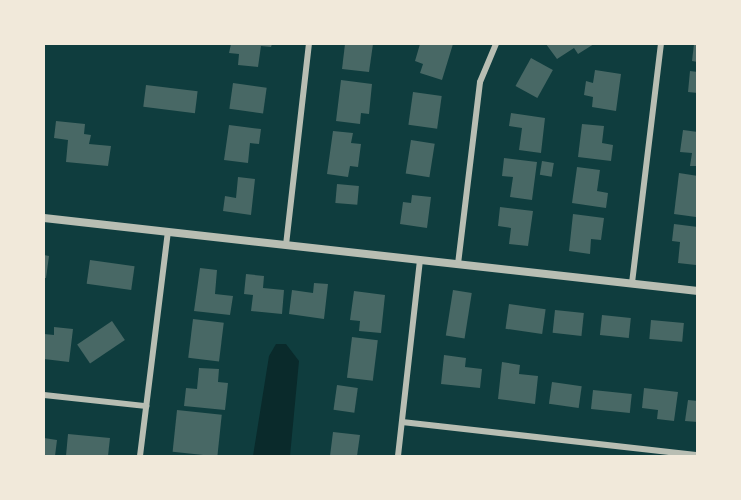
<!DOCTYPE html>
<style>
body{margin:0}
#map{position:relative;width:741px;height:500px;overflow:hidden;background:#0f3d3e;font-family:Mulish,sans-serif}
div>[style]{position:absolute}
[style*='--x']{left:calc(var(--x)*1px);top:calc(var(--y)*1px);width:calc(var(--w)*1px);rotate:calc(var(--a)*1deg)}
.water>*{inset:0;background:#0a2a2b}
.building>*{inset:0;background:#486865;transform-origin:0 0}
.minor>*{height:6px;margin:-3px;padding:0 3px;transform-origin:3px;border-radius:3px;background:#b8beb3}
.tertiary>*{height:8px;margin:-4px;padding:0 4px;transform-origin:4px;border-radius:4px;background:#b8beb3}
span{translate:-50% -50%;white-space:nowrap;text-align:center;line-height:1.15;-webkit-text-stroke:4.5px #f1e9da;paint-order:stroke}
.frame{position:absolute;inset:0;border:45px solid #f1e9da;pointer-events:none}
</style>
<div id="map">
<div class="water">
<i style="clip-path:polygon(276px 344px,286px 344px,299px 361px,290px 456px,253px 456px,269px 356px)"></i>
</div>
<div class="building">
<i style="clip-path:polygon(231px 44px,272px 44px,271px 47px,261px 46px,258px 67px,238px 65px,239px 54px,229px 53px)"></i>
<i style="clip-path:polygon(345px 44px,373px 44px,369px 72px,342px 69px)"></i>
<i style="clip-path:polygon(420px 44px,453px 44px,442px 80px,420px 73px,423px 64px,415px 61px)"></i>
<i style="clip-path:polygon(546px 44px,594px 44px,578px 54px,574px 48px,557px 59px)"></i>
<i style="clip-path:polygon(694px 44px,698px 44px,698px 62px,692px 61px)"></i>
<i style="left:531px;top:58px;width:25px;height:32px;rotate:29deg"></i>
<i style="clip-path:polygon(595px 70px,621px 74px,616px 111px,592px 107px,593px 97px,584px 95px,586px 81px,593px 83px)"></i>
<i style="clip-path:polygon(690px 71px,698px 72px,698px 93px,688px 92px)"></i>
<i style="clip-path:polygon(341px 80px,372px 84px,369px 114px,361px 113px,360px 124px,336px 121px)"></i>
<i style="left:233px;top:83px;width:34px;height:26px;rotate:8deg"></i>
<i style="left:146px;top:85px;width:52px;height:22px;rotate:7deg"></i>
<i style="left:413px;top:92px;width:29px;height:33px;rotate:8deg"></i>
<i style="clip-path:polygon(511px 113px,545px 118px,541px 153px,519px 150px,522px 128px,509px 126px)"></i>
<i style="clip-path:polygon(56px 121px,85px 124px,84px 134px,91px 135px,89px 144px,111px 146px,108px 166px,66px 162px,68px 140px,54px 138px)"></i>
<i style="clip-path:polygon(582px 124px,604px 126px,602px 143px,613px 145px,611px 161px,578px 157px)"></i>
<i style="clip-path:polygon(229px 125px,261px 129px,259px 144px,250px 143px,248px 163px,224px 160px)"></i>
<i style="clip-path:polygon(683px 130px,698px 132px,698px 166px,690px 166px,692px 153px,680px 152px)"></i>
<i style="clip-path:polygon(333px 131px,353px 133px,351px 143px,361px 144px,358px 167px,350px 166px,348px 177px,327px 174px)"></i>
<i style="left:411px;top:140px;width:24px;height:34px;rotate:9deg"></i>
<i style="clip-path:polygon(504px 158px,537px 162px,532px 200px,510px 197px,513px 177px,502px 176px)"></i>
<i style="left:542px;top:161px;width:12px;height:14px;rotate:9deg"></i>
<i style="clip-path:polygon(577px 167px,600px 170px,597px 191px,608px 193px,606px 208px,572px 203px)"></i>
<i style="clip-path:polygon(679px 173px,698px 176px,696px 217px,674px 214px)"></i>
<i style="clip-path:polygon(238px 177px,255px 179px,251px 215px,223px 211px,225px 196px,236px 198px)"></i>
<i style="left:337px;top:184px;width:22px;height:19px;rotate:5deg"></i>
<i style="clip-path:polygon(412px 195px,431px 197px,427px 228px,400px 224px,403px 202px,411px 203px)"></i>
<i style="clip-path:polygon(500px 207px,533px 211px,528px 246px,509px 244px,511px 228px,498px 226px)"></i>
<i style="clip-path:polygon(573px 214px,604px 218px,601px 240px,591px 239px,590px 254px,569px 251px)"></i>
<i style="clip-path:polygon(674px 224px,698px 227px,696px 265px,678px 263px,680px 242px,672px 241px)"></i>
<i style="clip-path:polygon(44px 255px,49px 256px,46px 278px,44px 278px)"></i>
<i style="left:90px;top:260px;width:45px;height:24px;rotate:8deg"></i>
<i style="clip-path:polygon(200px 268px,217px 270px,215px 294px,233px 296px,230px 315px,194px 311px)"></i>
<i style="clip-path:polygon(246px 274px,264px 276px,263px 288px,284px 290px,282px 314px,251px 311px,253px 295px,244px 294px)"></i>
<i style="clip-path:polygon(314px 283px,328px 284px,324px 319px,289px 314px,292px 290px,313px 293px)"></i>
<i style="left:453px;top:290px;width:19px;height:46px;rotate:9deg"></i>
<i style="clip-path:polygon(354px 291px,385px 295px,381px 333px,359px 331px,360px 321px,350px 320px)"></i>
<i style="left:509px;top:304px;width:37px;height:25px;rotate:8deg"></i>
<i style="left:555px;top:310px;width:29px;height:23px;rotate:6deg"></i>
<i style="left:602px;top:315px;width:29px;height:20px;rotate:6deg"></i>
<i style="left:193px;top:319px;width:31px;height:39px;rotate:7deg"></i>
<i style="left:651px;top:320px;width:33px;height:19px;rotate:5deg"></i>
<i style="left:112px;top:321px;width:23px;height:42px;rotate:56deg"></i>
<i style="clip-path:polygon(54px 327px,73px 329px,69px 362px,44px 359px,44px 334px,54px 335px)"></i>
<i style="left:352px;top:337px;width:26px;height:41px;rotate:7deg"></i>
<i style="clip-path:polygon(444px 355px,466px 358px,465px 367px,482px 369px,480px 388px,441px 384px)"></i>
<i style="clip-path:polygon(502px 362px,520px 365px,519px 374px,538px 376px,535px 404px,498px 399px)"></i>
<i style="clip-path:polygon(199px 368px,219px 369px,218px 382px,228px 383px,225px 410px,184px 406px,186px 388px,197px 389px)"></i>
<i style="left:552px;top:382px;width:30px;height:22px;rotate:8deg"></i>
<i style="left:337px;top:385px;width:21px;height:25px;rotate:8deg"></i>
<i style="clip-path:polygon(644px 388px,678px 392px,674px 421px,657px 419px,658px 410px,642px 408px)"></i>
<i style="left:593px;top:390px;width:39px;height:19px;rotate:6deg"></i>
<i style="clip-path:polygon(688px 400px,698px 401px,698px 422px,685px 421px)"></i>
<i style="left:177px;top:410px;width:45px;height:42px;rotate:6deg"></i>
<i style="clip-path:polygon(333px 432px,360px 435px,357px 456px,330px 456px)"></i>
<i style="clip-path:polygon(68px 434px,110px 438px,108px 456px,66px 456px)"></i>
<i style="clip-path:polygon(44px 438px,57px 440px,55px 456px,44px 456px)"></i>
</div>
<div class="minor">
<i style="--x:286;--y:245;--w:202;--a:-83.5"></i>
<i style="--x:458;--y:264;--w:183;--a:-83.1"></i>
<i style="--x:480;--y:82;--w:41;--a:-67.2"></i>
<i style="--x:632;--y:283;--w:241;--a:-83.1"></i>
<i style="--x:44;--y:395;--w:103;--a:6.2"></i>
<i style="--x:402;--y:422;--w:298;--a:6.4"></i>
<i style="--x:140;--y:456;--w:226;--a:-82.9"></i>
<i style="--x:398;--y:456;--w:197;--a:-83.6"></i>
</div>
<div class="tertiary">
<i style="--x:44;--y:218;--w:658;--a:6.37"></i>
</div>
<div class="frame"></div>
</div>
